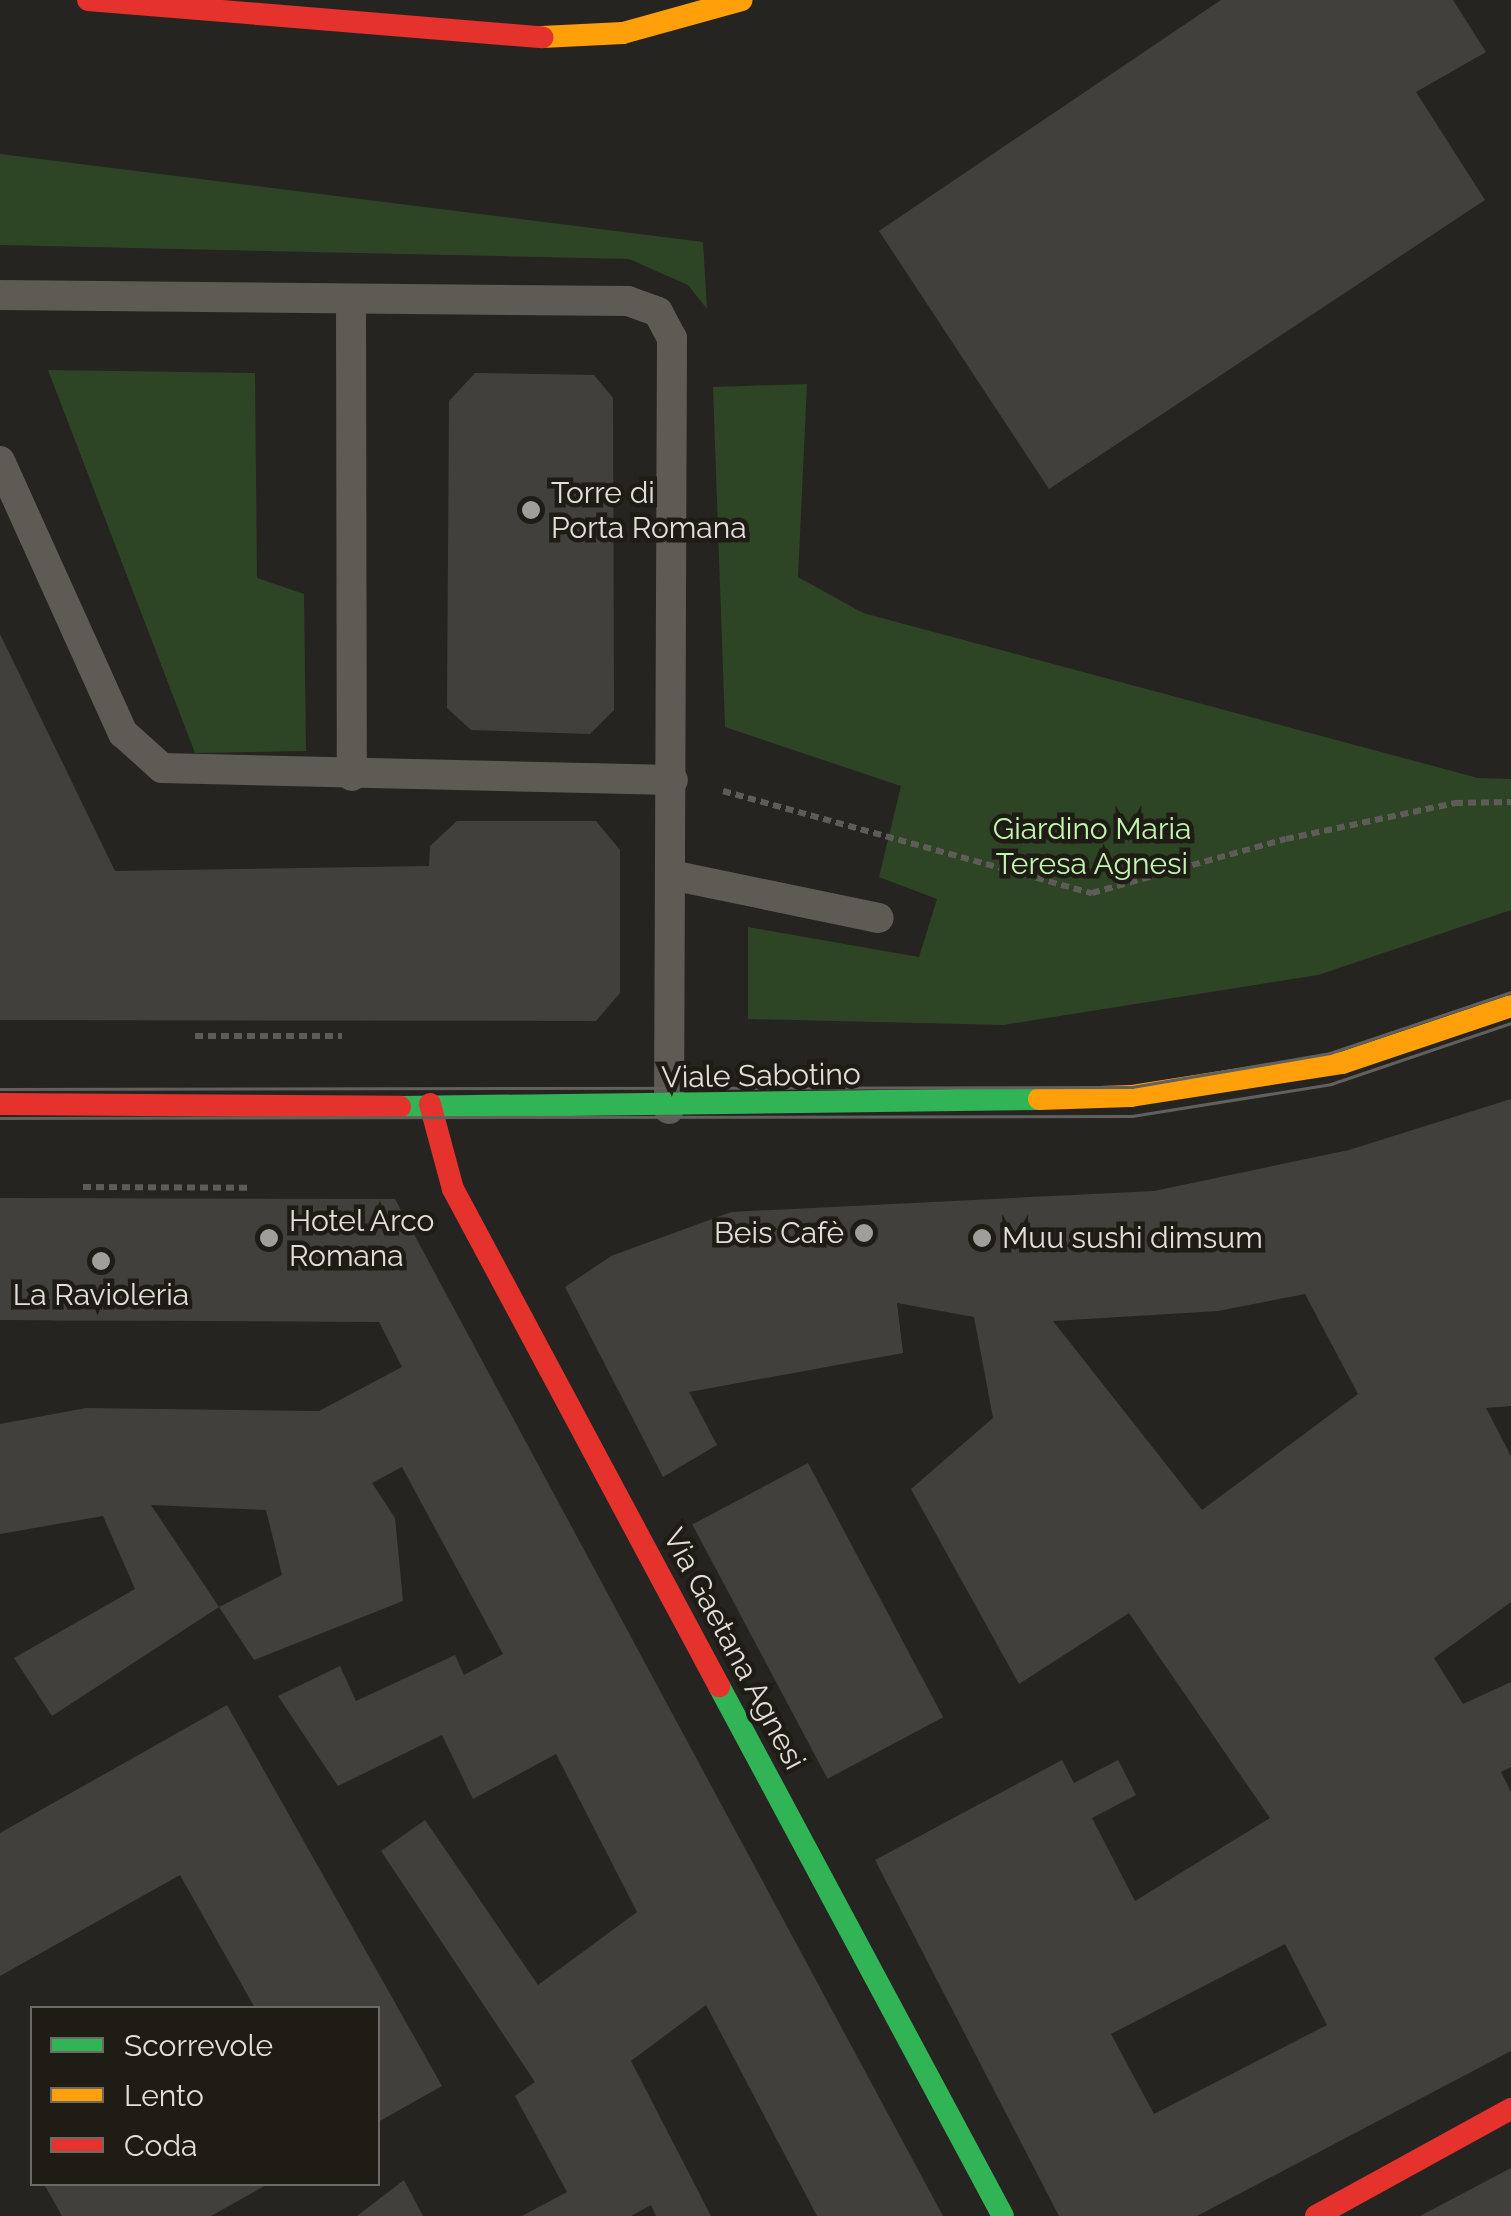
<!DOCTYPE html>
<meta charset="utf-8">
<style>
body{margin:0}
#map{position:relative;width:1511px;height:2216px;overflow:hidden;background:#262420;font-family:Raleway,sans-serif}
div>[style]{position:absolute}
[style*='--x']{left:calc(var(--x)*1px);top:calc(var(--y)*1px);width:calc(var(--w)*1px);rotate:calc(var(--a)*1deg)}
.green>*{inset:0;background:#2d4524}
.building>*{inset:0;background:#42403d;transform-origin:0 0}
.path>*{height:6px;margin-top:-3px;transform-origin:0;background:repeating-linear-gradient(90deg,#5e5c57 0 8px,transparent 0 13px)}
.lane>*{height:30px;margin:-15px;padding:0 15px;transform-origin:15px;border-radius:15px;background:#5e5b54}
.fast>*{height:22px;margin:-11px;padding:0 11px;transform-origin:11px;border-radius:11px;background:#30b455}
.slow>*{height:22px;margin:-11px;padding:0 11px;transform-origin:11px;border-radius:11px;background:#ff9f0a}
.jam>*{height:22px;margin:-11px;padding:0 11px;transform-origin:11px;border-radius:11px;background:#e5322d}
.tram>*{height:2.5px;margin:-1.25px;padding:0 1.25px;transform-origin:1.25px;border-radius:1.25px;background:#62605c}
.dots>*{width:28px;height:28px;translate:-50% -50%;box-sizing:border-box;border:5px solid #1f1c15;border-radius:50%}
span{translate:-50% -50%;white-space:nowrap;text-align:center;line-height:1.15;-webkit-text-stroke:9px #1f1c15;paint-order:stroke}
.poi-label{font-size:30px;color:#e1dfda}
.left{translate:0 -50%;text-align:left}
.right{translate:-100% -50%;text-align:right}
.park-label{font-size:30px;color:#c0f5b0}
.street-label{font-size:30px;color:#e1dfda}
.legend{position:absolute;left:30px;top:2006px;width:350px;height:180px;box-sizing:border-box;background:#1f1c15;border:2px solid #6d6a64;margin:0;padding:12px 18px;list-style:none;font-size:30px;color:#e1dfda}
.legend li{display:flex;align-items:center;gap:20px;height:50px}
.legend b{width:50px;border:2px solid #6d6a64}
</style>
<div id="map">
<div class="green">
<i style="clip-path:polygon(0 154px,703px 242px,707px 309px,688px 285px,629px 259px,0 245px)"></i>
<i style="clip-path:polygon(48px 370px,255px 373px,257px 578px,304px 594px,306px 751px,195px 753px)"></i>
<i style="clip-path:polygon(807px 384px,798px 577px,863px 613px,1478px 778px,1511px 779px,1511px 910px,1318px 975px,1003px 1025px,748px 1019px,748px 927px,919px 957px,937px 899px,879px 877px,901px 786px,725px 727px,713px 387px)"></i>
</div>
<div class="building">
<i style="clip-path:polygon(1221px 0,1453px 0,1486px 52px,1416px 92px,1485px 200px,1049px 489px,879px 231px)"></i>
<i style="clip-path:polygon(475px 373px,594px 375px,613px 398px,614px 710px,590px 734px,471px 730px,447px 708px,449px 401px)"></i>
<i style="clip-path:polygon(0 634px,115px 871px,429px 866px,430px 846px,457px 821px,596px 821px,620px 850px,620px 993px,596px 1021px,0 1020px)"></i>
<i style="clip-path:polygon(evenodd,1511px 1099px,1511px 1406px,1486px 1408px,1511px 1456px,1511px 1602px,1434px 1658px,1463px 1704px,1511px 1682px,1511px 1767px,1501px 1772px,1511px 1792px,1511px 2051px,1197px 2216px,1059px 2216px,875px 1860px,1062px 1760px,1074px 1783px,1118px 1760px,1136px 1795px,1092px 1818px,1135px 1901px,1270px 1818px,1129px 1613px,1019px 1684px,911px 1489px,993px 1418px,974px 1317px,897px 1303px,903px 1353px,689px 1392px,717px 1445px,663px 1477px,565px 1287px,611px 1256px,731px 1212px,1154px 1191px,1349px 1150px,1511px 1099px,1305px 1294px,1358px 1394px,1202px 1510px,1053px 1321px,1218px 1311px,1305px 1294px,1511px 1099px,1285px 1944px,1327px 2025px,1154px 2114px,1111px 2034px,1285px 1944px)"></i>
<i style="clip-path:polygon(evenodd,0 1198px,395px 1199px,943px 2216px,817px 2216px,706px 2005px,631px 2061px,711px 2216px,656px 2216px,651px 2205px,631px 2216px,522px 2216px,567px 2192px,515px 2096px,535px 2082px,381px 1851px,425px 1820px,538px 1985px,637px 1912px,556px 1754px,473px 1799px,442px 1735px,338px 1786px,278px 1696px,340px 1666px,356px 1701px,455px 1655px,464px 1675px,503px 1654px,402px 1467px,372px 1483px,395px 1518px,403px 1601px,254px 1660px,219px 1607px,52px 1716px,14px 1658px,135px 1589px,103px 1516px,0 1534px,0 1424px,86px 1408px,319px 1411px,402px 1367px,379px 1322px,0 1320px,0 1198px,151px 1505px,266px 1510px,282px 1575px,219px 1607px,151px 1505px)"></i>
<i style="left:808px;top:1463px;width:288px;height:131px;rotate:62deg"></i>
<i style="clip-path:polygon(227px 1705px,442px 2086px,378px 2122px,378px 2008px,255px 2008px,180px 1875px,0 1976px,0 1833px)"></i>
<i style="clip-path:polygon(1511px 2168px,1511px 2216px,1420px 2216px)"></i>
<i style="clip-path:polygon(404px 2180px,423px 2216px,357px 2216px)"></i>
<i style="clip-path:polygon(44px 2184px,268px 2184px,211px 2216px,62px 2216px)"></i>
</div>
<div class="path">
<i style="--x:723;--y:791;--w:383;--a:15.5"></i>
<i style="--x:1092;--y:893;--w:201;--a:-15.6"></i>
<i style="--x:1286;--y:839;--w:173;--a:-12"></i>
<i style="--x:1455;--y:803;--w:56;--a:-1"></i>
<i style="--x:195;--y:1036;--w:147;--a:0"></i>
<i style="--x:83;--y:1187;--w:164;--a:0.3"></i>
</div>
<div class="lane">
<i style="--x:0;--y:295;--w:628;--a:0.55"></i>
<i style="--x:628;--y:301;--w:32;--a:20"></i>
<i style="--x:658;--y:312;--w:30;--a:62"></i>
<i style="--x:672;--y:338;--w:771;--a:90.22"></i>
<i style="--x:351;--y:300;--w:476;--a:89.9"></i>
<i style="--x:0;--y:461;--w:299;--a:65.7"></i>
<i style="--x:123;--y:733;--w:52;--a:41.9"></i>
<i style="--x:162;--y:768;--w:511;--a:1.35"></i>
<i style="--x:671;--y:875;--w:212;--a:11.7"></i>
</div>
<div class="fast">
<i style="--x:400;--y:1107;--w:639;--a:-0.72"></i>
<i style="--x:719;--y:1686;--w:601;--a:61.82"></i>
</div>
<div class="slow">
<i style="--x:542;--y:37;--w:81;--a:-2.8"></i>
<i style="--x:623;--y:33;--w:123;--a:-15.5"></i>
<i style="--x:1039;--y:1099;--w:92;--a:-1.9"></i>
<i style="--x:1131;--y:1096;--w:214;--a:-8.9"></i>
<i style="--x:1342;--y:1063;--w:178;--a:-18.6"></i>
</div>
<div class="jam">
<i style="--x:88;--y:0;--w:456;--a:4.7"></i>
<i style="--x:0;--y:1104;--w:400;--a:0.4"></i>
<i style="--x:430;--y:1104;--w:88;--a:74.9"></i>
<i style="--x:453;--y:1189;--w:564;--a:61.84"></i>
<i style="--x:1316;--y:2216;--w:222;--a:-28.8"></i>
</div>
<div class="tram">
<i style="--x:0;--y:1089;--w:1132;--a:-0.1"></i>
<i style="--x:1132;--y:1087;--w:201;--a:-9.7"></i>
<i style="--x:1330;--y:1053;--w:191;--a:-18.6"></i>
<i style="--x:0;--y:1118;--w:1132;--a:-0.1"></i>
<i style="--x:1132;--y:1116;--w:202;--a:-9.1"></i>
<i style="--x:1331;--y:1084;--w:190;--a:-18.7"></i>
</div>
<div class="dots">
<i style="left:531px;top:510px;background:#a09e99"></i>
<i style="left:864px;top:1233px;background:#a09e99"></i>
<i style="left:269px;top:1238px;background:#a09e99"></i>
<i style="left:982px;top:1238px;background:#a09e99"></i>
<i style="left:101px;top:1261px;background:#a09e99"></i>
</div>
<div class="poi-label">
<span class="left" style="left:551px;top:510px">Torre di<br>Porta Romana</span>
<span class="left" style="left:289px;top:1238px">Hotel Arco<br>Romana</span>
<span class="right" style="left:844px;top:1233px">Beis Cafè</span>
<span class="left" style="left:1002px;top:1238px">Muu sushi dimsum</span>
<span style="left:101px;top:1295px">La Ravioleria</span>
</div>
<div class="park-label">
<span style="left:1092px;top:846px">Giardino Maria<br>Teresa Agnesi</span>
</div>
<div class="street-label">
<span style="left:761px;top:1076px;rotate:-1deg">Viale Sabotino</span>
<span style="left:734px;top:1649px;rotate:62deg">Via Gaetana Agnesi</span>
</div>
<ul class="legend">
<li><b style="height:12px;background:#30b455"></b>Scorrevole</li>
<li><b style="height:12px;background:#ff9f0a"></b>Lento</li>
<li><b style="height:12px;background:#e5322d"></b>Coda</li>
</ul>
</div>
